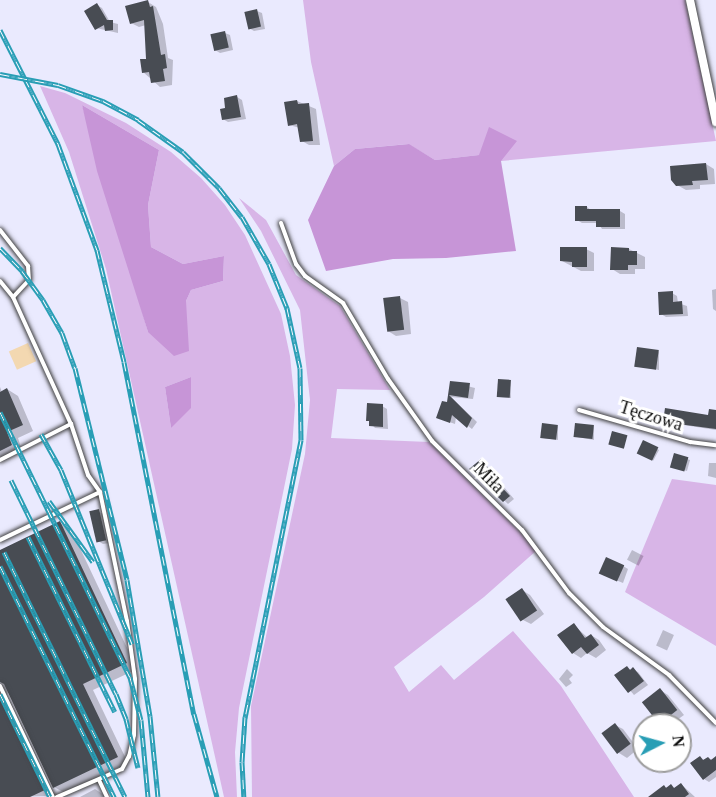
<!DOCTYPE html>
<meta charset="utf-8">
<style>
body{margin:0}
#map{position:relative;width:716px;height:797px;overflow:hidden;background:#eaeafe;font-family:"Times New Roman",serif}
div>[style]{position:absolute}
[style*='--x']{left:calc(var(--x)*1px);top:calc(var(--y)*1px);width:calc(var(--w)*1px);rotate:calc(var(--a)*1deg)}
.green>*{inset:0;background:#d8b5e7}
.forest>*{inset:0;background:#c795d7}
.water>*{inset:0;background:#f3d8b1;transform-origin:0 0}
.shadow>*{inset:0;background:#0003;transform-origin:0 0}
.building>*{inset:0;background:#484c53;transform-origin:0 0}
.roads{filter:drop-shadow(0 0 2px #3e3e3e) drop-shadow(0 0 2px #3e3e3e)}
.lane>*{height:4px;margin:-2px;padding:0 2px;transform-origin:2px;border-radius:2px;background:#fff}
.street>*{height:8px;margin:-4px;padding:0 4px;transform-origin:4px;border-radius:4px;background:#fff}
.rail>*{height:5px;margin-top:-2.5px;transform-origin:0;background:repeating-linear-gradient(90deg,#fff 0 9px,#299eb5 0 18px);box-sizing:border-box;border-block:2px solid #299eb5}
span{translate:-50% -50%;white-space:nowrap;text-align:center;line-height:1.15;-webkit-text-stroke:6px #fff;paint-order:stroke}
.street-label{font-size:18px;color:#0b0b0b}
.north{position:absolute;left:632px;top:713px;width:60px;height:60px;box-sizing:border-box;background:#fff;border:2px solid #9d9d9d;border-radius:50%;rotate:84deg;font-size:16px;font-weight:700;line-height:24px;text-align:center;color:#0b0b0b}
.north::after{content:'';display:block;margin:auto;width:21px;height:27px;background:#299eb5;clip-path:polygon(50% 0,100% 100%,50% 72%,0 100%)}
</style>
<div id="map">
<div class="green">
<i style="clip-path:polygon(303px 0,685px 0,716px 141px,501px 161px,479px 155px,435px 160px,408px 144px,355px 149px,334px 166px,311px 62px)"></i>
<i style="clip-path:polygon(evenodd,40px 86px,65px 93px,126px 123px,171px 152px,201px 178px,225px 205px,245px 235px,281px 314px,290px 356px,295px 405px,292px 449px,239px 708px,235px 752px,237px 797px,224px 797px,106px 269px,69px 152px,40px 86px,82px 105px,159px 150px,148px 205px,151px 247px,183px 264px,224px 256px,223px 281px,191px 290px,186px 301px,148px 332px,82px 105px,40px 86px,191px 377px,171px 428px,165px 387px,191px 377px)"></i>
<i style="clip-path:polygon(239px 198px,266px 220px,296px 275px,340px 306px,390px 390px,337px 389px,331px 438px,429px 442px,520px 532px,536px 551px,484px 597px,394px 667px,409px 692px,441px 665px,454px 680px,513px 631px,561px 686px,634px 797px,252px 797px,251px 706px,305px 454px,310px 400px,300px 310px,261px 231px)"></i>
<i style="clip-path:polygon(672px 479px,716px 485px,716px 646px,625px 592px)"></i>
</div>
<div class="forest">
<i style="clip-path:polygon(82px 105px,159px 150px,148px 205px,151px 247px,183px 264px,224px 256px,223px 281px,191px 290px,186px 301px,189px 351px,174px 356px,148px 332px,97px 171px)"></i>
<i style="clip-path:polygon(489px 127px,517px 141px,501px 161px,516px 251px,446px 258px,393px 259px,326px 271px,308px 220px,334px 166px,355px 149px,409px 144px,435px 160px,479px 155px)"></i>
<i style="clip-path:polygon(191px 377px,191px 408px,171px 428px,165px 387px)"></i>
</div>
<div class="water">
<i style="left:28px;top:343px;width:20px;height:21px;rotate:66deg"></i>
</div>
<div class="shadow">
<i style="clip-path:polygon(148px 2px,156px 7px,163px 24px,168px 58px,173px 60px,172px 85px,160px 87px,143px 72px,147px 60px,146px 25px,139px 27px,131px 23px)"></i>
<i style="clip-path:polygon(97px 5px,102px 8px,110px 22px,118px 24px,118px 33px,96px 28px)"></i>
<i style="clip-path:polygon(257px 11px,262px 13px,265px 29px,254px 31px,249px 28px)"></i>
<i style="clip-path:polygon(225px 33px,230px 35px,233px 50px,220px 53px,215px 50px)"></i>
<i style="clip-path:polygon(237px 97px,242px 100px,246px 119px,228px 122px,223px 119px,227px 109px)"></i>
<i style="clip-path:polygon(297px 101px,316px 109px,320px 145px,309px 145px,302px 141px,300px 128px,289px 125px)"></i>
<i style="clip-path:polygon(706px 164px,714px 169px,715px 184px,700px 185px,700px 189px,686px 190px,677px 185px)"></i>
<i style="clip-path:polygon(587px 207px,592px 211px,620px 211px,625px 214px,625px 229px,602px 229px,598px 223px,582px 223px,577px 220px)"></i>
<i style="clip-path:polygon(586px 249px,594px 253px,594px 271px,581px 271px,562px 261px)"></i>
<i style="clip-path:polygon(629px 249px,645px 257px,645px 269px,635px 269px,635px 274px,620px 274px,612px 269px)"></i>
<i style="clip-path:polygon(716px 289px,716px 311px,713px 309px,712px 290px)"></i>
<i style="clip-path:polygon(672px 293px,677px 296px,678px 303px,687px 306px,688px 316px,666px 317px,661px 314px)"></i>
<i style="clip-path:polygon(400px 298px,408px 302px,411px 334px,396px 336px,388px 331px)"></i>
<i style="clip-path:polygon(659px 351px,659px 370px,636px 366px)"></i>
<i style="clip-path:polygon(510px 381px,511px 398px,499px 397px)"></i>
<i style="clip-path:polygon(451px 382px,475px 388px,473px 399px,451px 397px,477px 422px,472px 429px,456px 417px,455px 424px,438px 418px,448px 404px)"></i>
<i style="clip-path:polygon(0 387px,2px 392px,7px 389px,18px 396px,33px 431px,18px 438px,22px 451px,0 462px)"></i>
<i style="clip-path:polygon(382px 406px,387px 409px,388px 429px,375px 428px,368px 420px)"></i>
<i style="clip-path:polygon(716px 412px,716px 430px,664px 422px,709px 416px)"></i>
<i style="clip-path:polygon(558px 426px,558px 440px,543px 438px)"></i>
<i style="clip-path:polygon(594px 426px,594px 440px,577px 437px)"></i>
<i style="clip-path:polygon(626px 436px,624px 448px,611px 444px)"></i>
<i style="left:644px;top:442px;width:17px;height:12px;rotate:28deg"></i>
<i style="clip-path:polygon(675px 455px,690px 460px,687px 471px,674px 467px)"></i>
<i style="clip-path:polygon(481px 460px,514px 499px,508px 504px,471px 469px)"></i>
<i style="clip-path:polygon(709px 463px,716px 463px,716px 478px,708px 476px)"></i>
<i style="clip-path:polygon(98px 511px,103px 514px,110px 543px,103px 544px,98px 541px)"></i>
<i style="clip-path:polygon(60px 523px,71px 529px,137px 669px,93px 690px,128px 763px,65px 793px,54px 787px,8px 691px,7px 695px,55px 796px,0 797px,0 552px)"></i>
<i style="left:632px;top:550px;width:13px;height:11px;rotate:27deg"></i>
<i style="clip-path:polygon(623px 566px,628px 569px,623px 583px,606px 576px)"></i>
<i style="clip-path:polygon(522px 590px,530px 595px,544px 614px,531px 624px,523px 620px)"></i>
<i style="clip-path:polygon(574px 625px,588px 638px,591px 635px,599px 640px,606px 650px,596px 658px,587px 653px,581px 658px,573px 653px)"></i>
<i style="left:663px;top:630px;width:12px;height:17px;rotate:24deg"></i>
<i style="clip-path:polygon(627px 668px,638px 672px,648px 685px,634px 695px,617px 675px)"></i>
<i style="clip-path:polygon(567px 669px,573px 675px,569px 679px,572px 683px,566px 687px,559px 679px)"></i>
<i style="clip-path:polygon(660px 690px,668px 695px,684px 715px,670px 725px,660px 722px)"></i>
<i style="clip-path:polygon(615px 725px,623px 729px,638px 749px,627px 758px,619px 753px)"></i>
<i style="clip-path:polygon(700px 757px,705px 761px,716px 758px,716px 777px,709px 782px,704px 779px)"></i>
<i style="clip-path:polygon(681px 784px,695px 797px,658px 797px,664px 787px,676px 788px)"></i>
<i style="clip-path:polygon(95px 789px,107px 797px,80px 797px)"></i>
</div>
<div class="building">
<i style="clip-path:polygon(148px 0,150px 7px,153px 6px,161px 55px,165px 54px,167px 68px,163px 69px,165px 81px,151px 83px,149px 72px,142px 73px,140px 59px,146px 59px,144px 20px,130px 24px,125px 6px)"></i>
<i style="clip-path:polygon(97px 3px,107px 20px,113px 20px,113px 30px,105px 31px,104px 25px,95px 30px,84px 11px)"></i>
<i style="left:257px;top:9px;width:18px;height:13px;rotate:77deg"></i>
<i style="left:225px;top:31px;width:17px;height:15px;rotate:77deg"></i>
<i style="clip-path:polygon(237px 95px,241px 117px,222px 120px,220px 109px,225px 108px,224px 98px)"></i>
<i style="clip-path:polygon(297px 100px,298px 104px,309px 103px,313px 141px,300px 142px,297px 124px,288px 126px,284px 102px)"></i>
<i style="clip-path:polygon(706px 163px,708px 180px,692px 181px,693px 185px,676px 186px,671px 180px,670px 166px)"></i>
<i style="clip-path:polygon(575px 206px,587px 206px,587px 209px,620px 209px,620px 227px,596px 227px,596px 221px,575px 221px)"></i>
<i style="clip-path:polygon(560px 247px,587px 247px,587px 267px,572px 267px,572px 262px,560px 261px)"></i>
<i style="clip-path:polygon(611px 247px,629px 248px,629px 251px,637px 251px,637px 265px,628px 265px,628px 270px,610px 270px)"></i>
<i style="clip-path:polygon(673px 291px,673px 302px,682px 301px,683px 314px,659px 315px,658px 292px)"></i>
<i style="left:400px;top:296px;width:34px;height:17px;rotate:83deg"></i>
<i style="left:637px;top:347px;width:22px;height:20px;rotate:8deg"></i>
<i style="left:498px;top:379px;width:13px;height:18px;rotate:4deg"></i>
<i style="clip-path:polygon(450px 381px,470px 383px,468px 398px,449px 395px,472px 418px,467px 428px,452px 415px,450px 423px,436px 418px,442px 401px,447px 402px)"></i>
<i style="clip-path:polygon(7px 388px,23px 425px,7px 432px,12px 445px,0 451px,0 392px)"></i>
<i style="clip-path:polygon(367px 403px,383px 404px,383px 427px,369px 426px,369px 421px,366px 421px)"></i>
<i style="clip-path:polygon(665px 408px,708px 415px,709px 409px,716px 410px,716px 429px,663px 422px)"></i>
<i style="left:542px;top:423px;width:16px;height:15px;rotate:7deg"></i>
<i style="left:575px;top:423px;width:19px;height:14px;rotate:6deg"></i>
<i style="left:612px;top:431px;width:16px;height:14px;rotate:15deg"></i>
<i style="left:643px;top:440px;width:17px;height:15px;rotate:25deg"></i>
<i style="left:674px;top:453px;width:15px;height:15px;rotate:16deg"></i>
<i style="clip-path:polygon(481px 459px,497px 478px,495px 480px,510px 496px,503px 502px,469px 469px)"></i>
<i style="left:99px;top:509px;width:32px;height:10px;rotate:77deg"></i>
<i style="clip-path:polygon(60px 521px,127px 663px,83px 684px,118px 757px,53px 788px,4px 684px,0 682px,0 550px)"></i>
<i style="left:606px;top:557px;width:20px;height:18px;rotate:24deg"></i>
<i style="left:522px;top:588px;width:27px;height:20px;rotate:56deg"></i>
<i style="clip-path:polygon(574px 623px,585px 638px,591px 634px,599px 645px,587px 654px,581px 647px,572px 654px,557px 635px)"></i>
<i style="clip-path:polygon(627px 666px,630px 670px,633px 667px,644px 681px,628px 693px,614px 675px)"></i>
<i style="left:660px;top:688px;width:28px;height:23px;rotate:52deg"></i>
<i style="clip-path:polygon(0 696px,45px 790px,30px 797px,0 797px)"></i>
<i style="left:615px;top:723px;width:26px;height:17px;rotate:53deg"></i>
<i style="clip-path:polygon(700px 756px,703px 760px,708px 757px,711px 760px,716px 756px,716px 770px,703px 780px,690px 763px)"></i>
<i style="clip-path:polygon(681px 783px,689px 794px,685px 797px,648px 797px,664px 785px,666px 788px,671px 784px,674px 788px)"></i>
</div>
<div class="roads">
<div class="lane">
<i style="--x:281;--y:223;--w:44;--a:69.9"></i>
<i style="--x:296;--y:264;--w:15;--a:53"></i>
<i style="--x:305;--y:276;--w:47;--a:35.4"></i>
<i style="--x:343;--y:303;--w:88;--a:59.4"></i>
<i style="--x:388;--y:379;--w:76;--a:54.6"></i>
<i style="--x:432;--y:441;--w:127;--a:44.7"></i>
<i style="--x:522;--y:530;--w:79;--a:53.3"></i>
<i style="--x:569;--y:593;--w:48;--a:45"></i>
<i style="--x:603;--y:627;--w:82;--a:36"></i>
<i style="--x:669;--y:675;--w:67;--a:45.6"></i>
<i style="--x:0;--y:230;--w:46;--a:52.1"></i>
<i style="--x:28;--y:266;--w:14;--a:86"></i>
<i style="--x:29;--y:280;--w:23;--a:133"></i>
<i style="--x:0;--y:281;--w:21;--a:51"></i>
<i style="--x:13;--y:297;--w:140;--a:65.5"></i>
<i style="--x:71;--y:424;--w:54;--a:71.6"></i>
<i style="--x:88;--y:475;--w:21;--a:55"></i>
<i style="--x:100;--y:492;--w:132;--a:78.2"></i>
<i style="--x:127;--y:621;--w:59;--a:82.1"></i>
<i style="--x:135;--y:679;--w:56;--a:91"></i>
<i style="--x:134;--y:735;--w:22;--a:103"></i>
<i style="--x:129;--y:756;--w:15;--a:118"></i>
<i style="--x:122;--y:769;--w:71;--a:156.7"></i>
<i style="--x:579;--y:410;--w:116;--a:16.1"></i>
<i style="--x:690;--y:442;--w:26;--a:7"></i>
<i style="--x:0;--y:460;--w:80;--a:-26.9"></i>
<i style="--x:0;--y:540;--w:111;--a:-25.6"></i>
<i style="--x:0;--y:686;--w:123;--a:64.5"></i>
<i style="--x:99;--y:780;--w:19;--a:65"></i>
</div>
<div class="street">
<i style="--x:690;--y:0;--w:125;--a:78"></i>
</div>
</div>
<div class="rail">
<i style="--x:0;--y:30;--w:128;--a:63"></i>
<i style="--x:58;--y:144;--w:113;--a:69.8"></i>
<i style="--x:97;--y:250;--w:115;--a:76.4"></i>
<i style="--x:124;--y:362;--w:359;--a:78.8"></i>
<i style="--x:194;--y:714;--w:86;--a:74.5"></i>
<i style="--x:0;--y:74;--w:59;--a:10.7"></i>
<i style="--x:58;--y:85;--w:48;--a:19.6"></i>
<i style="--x:103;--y:101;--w:40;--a:28"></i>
<i style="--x:138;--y:120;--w:55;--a:35.4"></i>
<i style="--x:183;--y:152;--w:51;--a:45"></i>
<i style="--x:219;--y:188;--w:37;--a:52"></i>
<i style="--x:242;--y:217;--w:54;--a:60.1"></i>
<i style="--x:269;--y:264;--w:48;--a:67.8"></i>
<i style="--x:287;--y:308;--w:61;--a:77.8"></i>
<i style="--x:300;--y:368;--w:72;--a:89.2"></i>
<i style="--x:301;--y:440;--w:283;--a:101.4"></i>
<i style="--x:245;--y:717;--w:45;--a:93.8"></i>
<i style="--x:242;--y:762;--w:35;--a:87"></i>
<i style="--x:0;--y:248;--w:32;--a:46"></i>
<i style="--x:22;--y:271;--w:36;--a:54"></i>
<i style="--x:43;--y:300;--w:38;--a:60"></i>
<i style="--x:62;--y:333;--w:37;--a:70"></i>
<i style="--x:75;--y:368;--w:218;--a:76.2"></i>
<i style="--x:127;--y:580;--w:138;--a:80.4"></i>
<i style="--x:150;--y:716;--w:81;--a:84.4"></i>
<i style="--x:0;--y:412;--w:295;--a:63.9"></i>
<i style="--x:130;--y:677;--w:44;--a:75.7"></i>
<i style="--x:141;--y:720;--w:77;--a:84.8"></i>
<i style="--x:41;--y:434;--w:41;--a:60.9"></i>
<i style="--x:61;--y:470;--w:188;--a:67.8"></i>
<i style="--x:11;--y:480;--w:238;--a:63.9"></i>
<i style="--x:116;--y:694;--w:27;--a:68"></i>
<i style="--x:126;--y:719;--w:50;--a:76.2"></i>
<i style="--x:49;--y:501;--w:75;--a:54.2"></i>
<i style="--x:28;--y:537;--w:195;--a:63.6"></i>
<i style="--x:4;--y:552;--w:273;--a:63.7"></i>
<i style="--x:0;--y:566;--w:258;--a:63.7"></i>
<i style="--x:0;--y:694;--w:114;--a:64.1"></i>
</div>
<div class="street-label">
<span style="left:651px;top:416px;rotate:17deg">Tęczowa</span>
<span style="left:489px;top:478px;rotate:45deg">Miła</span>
</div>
<div class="north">N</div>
</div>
